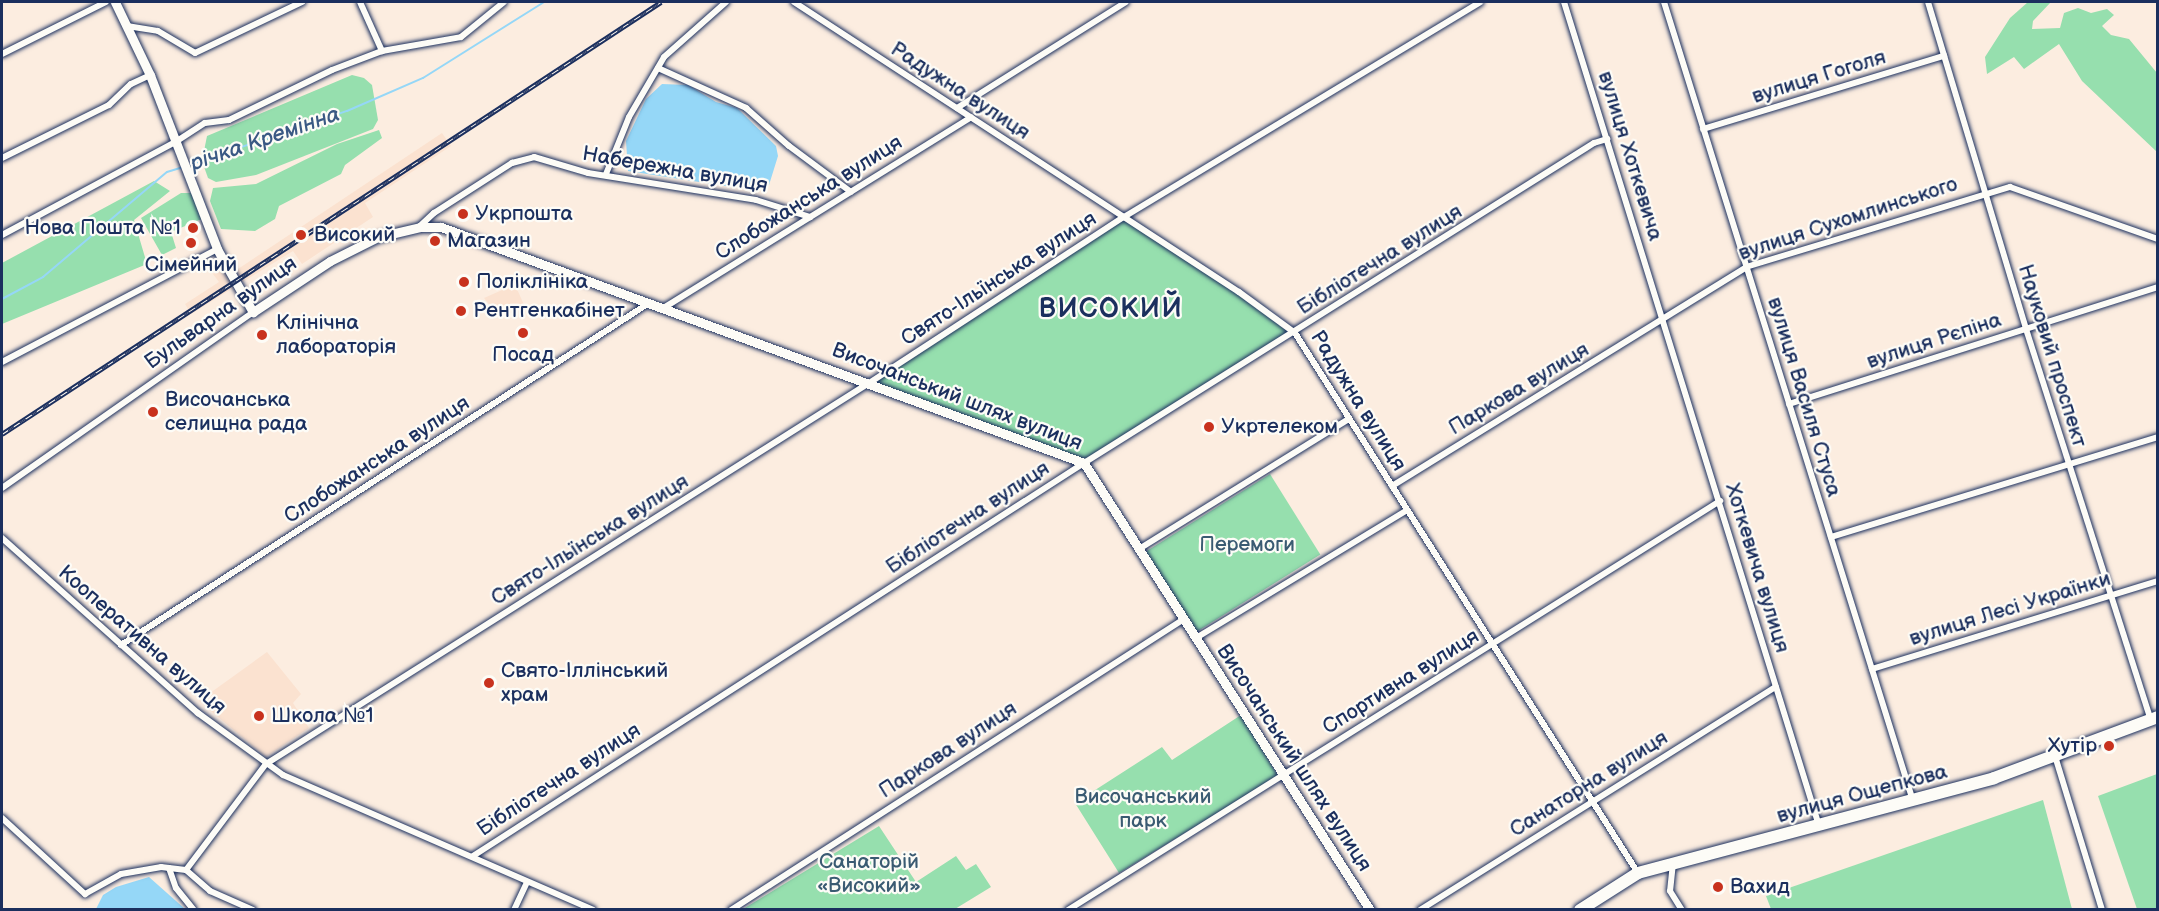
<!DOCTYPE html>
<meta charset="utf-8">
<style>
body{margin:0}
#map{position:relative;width:2159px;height:911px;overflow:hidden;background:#fcede0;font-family:"Balsamiq Sans",sans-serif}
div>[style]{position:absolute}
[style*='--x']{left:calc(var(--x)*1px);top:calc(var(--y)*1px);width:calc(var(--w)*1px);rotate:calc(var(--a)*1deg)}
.built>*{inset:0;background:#fbe2d0}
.green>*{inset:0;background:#96dfae;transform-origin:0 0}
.water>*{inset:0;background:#95d7f7}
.stream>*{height:2px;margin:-1px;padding:0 1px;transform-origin:1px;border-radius:1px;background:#95d7f7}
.roads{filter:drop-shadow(0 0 2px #1b2f5e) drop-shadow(0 0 2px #1b2f5e)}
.street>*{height:6px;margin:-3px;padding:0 3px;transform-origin:3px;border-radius:3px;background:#fdfcf7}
.secondary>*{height:9px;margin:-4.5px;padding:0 4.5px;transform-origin:4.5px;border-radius:4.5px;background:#fdfcf7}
.highway>*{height:12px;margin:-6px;padding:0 6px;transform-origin:6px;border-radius:6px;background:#fdfcf7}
.rail>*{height:4.5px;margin-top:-2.25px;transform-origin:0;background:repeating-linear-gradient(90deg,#fdfcf7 0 7px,#1b2f5e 0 14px);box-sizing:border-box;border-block:2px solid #1b2f5e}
.dots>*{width:16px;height:16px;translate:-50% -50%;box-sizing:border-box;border:3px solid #fdfcf7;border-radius:50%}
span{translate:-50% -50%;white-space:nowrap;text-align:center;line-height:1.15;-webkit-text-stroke:4.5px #fdfcf7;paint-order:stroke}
.street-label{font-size:21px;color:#1b2f5e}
.poi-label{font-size:21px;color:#1b2f5e}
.left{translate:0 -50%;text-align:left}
.right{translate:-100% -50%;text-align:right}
.park-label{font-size:21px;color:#3a5b72}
.water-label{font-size:22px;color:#3a5984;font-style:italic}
.district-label{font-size:27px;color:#1b2f5e;font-weight:700;letter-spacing:1.5px}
.frame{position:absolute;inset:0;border:3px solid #1b2f5e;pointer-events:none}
</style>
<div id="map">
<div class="built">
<i style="clip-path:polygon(442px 133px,451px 146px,365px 203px,373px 217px,302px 264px,293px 251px,191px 314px,185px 304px,219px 282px,213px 274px,223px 267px,229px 275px)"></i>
<i style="clip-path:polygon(509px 287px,511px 291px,517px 289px,525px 307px,500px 318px,484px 298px)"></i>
<i style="clip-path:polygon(267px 652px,301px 694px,293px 703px,309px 728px,266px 757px,199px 701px)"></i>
</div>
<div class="green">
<i style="clip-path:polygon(2028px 2px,2051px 2px,2033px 21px,2032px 29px,2060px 28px,2064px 13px,2078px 8px,2091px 13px,2107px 9px,2114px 15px,2102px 26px,2111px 35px,2129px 39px,2157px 73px,2157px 152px,2082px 81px,2059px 44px,2024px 69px,2014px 57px,1987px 74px,1985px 57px,2010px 18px)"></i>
<i style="clip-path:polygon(352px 75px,364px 78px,372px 85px,378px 120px,373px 129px,256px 175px,216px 182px,208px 178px,202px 161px,207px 136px)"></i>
<i style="clip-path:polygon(379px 130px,382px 138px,345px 165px,341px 174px,279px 206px,275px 219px,255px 231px,221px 229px,210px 201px,213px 188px,256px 184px,337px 144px)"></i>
<i style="clip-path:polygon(154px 181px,170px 191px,134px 220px,147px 264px,2px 324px,2px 263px)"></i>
<i style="clip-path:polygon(181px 193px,196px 193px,204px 218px,171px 232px,176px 248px,162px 255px,141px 218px)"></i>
<i style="clip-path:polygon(1124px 217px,1295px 333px,1084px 463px,869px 383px)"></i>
<i style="left:1270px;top:474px;width:95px;height:149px;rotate:58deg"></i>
<i style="clip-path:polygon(1241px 715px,1278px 776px,1119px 873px,1075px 803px,1162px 747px,1172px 760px)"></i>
<i style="clip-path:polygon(2157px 774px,2157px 909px,2137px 909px,2098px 796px)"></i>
<i style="clip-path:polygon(2043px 800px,2072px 909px,1771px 909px,1766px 896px)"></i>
<i style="clip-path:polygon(879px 826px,916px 882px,956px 856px,966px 870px,976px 864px,991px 887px,955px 909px,743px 909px)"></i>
</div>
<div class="water">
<i style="clip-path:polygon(662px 84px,688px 85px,716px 102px,737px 108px,776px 146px,778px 156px,769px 185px,760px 189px,725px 186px,628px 171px,626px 141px,646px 99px)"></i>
<i style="clip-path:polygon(149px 877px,185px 909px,96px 909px,103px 895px,116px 887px)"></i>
</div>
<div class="stream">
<i style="--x:189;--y:165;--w:167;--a:-18.9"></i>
<i style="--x:347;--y:111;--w:83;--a:-23.5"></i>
<i style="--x:423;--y:78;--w:143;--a:-32.1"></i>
<i style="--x:2;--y:299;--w:47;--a:-28.2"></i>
<i style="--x:43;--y:277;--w:162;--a:-40.3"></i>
<i style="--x:167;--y:172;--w:17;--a:-17"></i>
</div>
<div class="roads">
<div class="street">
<i style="--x:360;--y:2;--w:54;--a:65.8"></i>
<i style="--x:794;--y:2;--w:531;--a:33.09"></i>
<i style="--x:1239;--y:292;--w:69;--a:36.2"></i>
<i style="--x:1295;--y:333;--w:640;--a:57.58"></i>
<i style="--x:1564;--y:2;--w:863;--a:72.8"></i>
<i style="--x:1664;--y:2;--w:837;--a:72.69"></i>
<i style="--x:1928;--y:2;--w:341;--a:73.3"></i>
<i style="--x:2026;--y:329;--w:410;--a:72.3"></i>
<i style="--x:127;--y:26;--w:31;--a:9"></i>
<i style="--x:158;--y:31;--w:43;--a:30.7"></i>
<i style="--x:195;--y:53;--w:119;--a:-25.5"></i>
<i style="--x:2;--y:54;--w:116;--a:-26.6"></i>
<i style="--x:658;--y:68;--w:97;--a:24.4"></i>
<i style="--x:746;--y:108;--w:57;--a:41.5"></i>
<i style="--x:789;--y:146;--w:77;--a:36.6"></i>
<i style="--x:957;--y:108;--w:199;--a:-32.1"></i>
<i style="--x:1703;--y:129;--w:252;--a:-16.9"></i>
<i style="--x:2;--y:158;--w:119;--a:-26.4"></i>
<i style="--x:109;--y:105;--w:30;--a:-44"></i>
<i style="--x:131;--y:84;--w:21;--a:-25"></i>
<i style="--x:606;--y:174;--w:61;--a:-68"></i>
<i style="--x:629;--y:117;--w:69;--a:-59.7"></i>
<i style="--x:664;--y:57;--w:83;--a:-41.6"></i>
<i style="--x:420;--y:226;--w:19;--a:-43"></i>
<i style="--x:434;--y:213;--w:93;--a:-32.7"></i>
<i style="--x:512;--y:163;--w:23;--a:-15"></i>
<i style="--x:534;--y:157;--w:56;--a:16.5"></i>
<i style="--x:588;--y:173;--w:170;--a:9.1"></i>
<i style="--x:756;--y:200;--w:57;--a:17.5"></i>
<i style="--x:2;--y:235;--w:199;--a:-28.2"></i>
<i style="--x:177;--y:141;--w:33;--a:-33"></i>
<i style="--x:205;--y:123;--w:24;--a:-7"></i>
<i style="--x:229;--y:120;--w:114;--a:-25.9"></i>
<i style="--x:332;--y:70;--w:53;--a:-20.8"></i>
<i style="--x:382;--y:51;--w:80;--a:-10"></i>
<i style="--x:461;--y:37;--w:55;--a:-39.1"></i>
<i style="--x:665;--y:307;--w:360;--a:-31.8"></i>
<i style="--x:2;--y:362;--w:243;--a:-27.7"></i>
<i style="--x:1789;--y:404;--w:387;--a:-17.6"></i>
<i style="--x:1392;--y:486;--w:416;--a:-31.7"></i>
<i style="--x:1746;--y:267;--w:276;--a:-16.9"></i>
<i style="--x:2010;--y:187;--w:157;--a:19.4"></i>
<i style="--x:2;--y:488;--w:307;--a:-35"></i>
<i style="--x:1831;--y:537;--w:342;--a:-17"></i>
<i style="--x:2;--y:538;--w:263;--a:41.8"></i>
<i style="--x:198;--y:713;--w:105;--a:36.1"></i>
<i style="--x:283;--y:775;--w:338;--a:23.5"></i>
<i style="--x:1139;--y:549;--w:247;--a:-31.8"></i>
<i style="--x:1196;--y:638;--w:247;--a:-31.2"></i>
<i style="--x:121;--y:645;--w:629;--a:-32.93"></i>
<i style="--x:1872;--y:669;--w:299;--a:-17.1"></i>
<i style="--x:2055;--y:756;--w:161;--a:73"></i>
<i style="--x:2;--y:818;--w:113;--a:42.5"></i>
<i style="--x:85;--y:894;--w:41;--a:-29.1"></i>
<i style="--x:121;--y:874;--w:41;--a:-9.9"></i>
<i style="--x:161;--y:867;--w:25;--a:7"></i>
<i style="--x:186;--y:870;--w:32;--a:41"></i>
<i style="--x:210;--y:891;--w:47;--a:23.8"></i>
<i style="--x:473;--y:856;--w:726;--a:-32.75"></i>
<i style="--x:1084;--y:463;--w:602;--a:-32.11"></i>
<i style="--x:1594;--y:143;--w:14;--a:-17"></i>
<i style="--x:1673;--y:863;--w:28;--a:96"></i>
<i style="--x:1670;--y:891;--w:22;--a:58"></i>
<i style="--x:169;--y:868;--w:21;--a:71"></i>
<i style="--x:176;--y:888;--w:28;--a:51"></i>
<i style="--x:186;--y:870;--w:133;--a:-53"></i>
<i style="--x:266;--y:764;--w:713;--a:-32.29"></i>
<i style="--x:869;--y:383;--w:304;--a:-33.1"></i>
<i style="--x:1124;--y:217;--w:416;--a:-31.1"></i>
<i style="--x:514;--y:910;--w:31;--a:-65"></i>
<i style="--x:731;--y:910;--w:538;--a:-32.72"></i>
<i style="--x:1068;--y:910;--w:770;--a:-32.1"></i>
<i style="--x:1420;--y:910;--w:420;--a:-32.1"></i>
</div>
<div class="secondary">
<i style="--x:115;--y:2;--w:81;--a:64.4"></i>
<i style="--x:150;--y:75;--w:186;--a:68.9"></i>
<i style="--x:217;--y:249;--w:73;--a:60.3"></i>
<i style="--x:253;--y:312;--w:92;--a:-33.5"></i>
<i style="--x:330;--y:261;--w:54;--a:-26.6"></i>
<i style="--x:378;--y:237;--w:43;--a:-13.4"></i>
<i style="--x:420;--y:227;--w:21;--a:0"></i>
<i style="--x:441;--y:227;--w:685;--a:20.15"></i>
<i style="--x:1084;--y:463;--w:531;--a:57.39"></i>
</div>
<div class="highway">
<i style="--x:1580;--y:910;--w:69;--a:-32.5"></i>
<i style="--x:1638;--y:873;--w:368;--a:-14.9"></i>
<i style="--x:1994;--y:778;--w:175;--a:-20.4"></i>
</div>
</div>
<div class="rail">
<i style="--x:2;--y:434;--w:788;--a:-33.25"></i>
</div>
<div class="dots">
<i style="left:463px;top:214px;background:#c8321e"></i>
<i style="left:193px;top:228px;background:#c8321e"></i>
<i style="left:301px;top:235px;background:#c8321e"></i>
<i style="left:435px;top:241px;background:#c8321e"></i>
<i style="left:191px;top:243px;background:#c8321e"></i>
<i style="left:464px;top:282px;background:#c8321e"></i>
<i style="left:461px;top:311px;background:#c8321e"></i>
<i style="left:523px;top:333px;background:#c8321e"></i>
<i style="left:262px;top:335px;background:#c8321e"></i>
<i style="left:153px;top:412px;background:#c8321e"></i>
<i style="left:1209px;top:427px;background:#c8321e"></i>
<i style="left:489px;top:683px;background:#c8321e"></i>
<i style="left:259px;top:716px;background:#c8321e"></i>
<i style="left:2109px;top:746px;background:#c8321e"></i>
<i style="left:1718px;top:887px;background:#c8321e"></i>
</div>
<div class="street-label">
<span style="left:1819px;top:77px;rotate:-17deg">вулиця Гоголя</span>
<span style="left:960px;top:91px;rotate:33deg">Радужна вулиця</span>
<span style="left:1630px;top:156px;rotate:73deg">вулиця Хоткевича</span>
<span style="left:675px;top:170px;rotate:10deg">Набережна вулиця</span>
<span style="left:809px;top:198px;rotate:-32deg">Слобожанська вулиця</span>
<span style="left:1848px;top:219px;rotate:-18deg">вулиця Сухомлинського</span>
<span style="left:1380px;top:260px;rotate:-32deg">Бібліотечна вулиця</span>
<span style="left:999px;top:279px;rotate:-33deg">Свято-Ільїнська вулиця</span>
<span style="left:221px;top:313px;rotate:-35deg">Бульварна вулиця</span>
<span style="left:1934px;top:341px;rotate:-18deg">вулиця Рєпіна</span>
<span style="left:2052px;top:356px;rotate:73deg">Науковий проспект</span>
<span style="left:1519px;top:389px;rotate:-31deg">Паркова вулиця</span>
<span style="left:957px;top:397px;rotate:21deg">Височанський шлях вулиця</span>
<span style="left:1804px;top:397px;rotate:73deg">вулиця Василя Стуса</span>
<span style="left:1358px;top:401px;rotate:58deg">Радужна вулиця</span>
<span style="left:377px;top:460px;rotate:-33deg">Слобожанська вулиця</span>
<span style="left:968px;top:518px;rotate:-33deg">Бібліотечна вулиця</span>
<span style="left:590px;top:540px;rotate:-32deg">Свято-Ільїнська вулиця</span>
<span style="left:1757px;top:568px;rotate:73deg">Хоткевича вулиця</span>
<span style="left:2010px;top:609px;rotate:-17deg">вулиця Лесі Українки</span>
<span style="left:142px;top:640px;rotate:41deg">Кооперативна вулиця</span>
<span style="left:1401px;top:682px;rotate:-32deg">Спортивна вулиця</span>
<span style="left:948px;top:750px;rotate:-33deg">Паркова вулиця</span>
<span style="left:1294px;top:758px;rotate:57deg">Височанський шлях вулиця</span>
<span style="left:559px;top:780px;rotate:-33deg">Бібліотечна вулиця</span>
<span style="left:1589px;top:784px;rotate:-32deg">Санаторна вулиця</span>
<span style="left:1862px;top:794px;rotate:-15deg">вулиця Ощепкова</span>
</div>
<div class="poi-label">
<span class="left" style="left:475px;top:214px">Укрпошта</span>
<span class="right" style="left:181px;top:228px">Нова Пошта №1</span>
<span class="left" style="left:314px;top:235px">Високий</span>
<span class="left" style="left:447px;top:241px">Магазин</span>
<span style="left:191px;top:265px">Сiмейний</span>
<span class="left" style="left:476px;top:282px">Поліклініка</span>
<span class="left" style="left:473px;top:311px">Рентгенкабінет</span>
<span class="left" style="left:276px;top:335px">Клінічна<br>лабораторія</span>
<span style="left:523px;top:355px">Посад</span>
<span class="left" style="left:165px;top:412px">Височанська<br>селищна рада</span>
<span class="left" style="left:1221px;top:427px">Укртелеком</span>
<span class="left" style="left:501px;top:683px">Свято-Іллінський<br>храм</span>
<span class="left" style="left:271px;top:716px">Школа №1</span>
<span class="right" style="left:2097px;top:746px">Хутір</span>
<span class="left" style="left:1730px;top:887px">Вахид</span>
</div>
<div class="park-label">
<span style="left:1247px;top:545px">Перемоги</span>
<span style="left:1143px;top:809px">Височанський<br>парк</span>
<span style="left:869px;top:874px">Санаторій<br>«Високий»</span>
</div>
<div class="water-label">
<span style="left:265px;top:139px;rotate:-19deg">річка Кремінна</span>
</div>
<div class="district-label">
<span style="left:1111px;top:310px">ВИСОКИЙ</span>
</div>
<div class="frame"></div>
</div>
